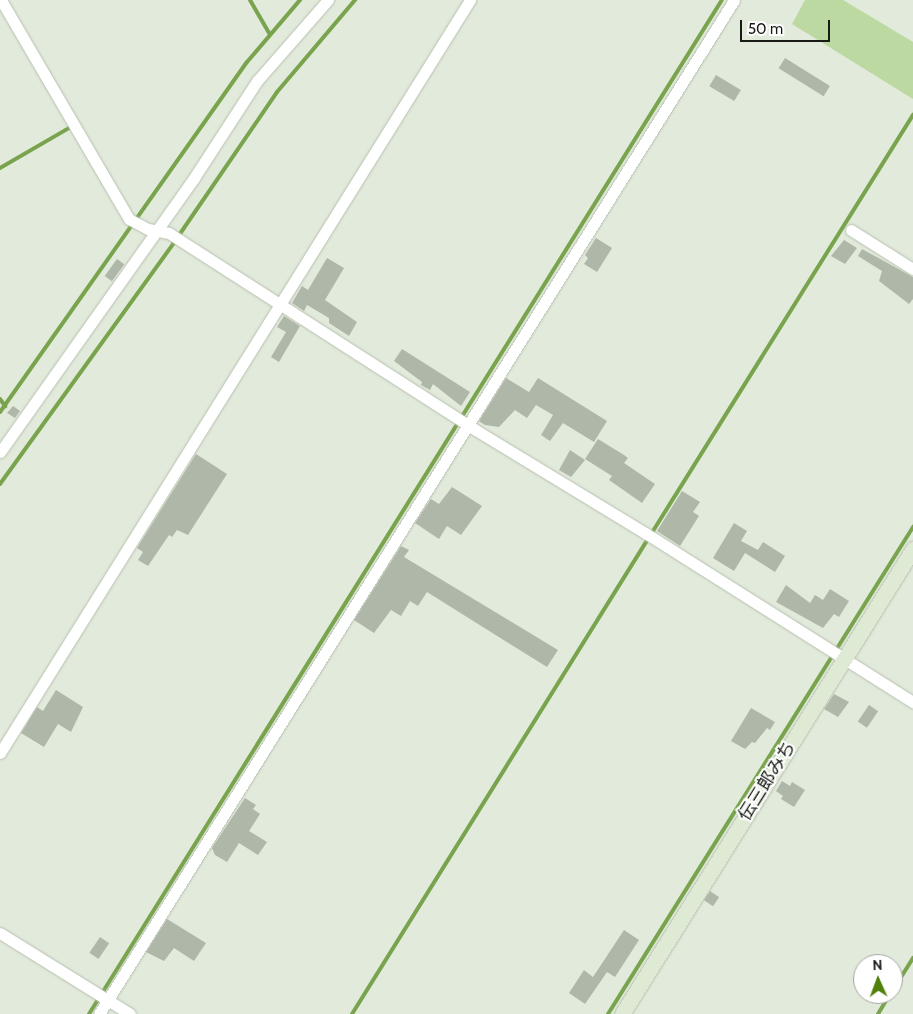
<!DOCTYPE html>
<meta charset="utf-8">
<style>
body{margin:0}
#map{position:relative;width:913px;height:1014px;overflow:hidden;background:#e1eadb;font-family:Cabin,"Noto Sans JP",sans-serif}
div>[style]{position:absolute}
[style*='--x']{left:calc(var(--x)*1px);top:calc(var(--y)*1px);width:calc(var(--w)*1px);rotate:calc(var(--a)*1deg)}
.green>*{inset:0;background:#bcd9a2}
.stream>*{height:4px;margin:-2px;padding:0 2px;transform-origin:2px;border-radius:2px;background:#79a44d}
.building>*{inset:0;background:#afb7a9;transform-origin:0 0}
.roads{filter:drop-shadow(0 0 1px #b8c0b1) drop-shadow(0 0 1px #b8c0b1)}
.street>*{height:11px;margin:-5.5px;padding:0 5.5px;transform-origin:5.5px;border-radius:5.5px;background:#fff}
.secondary>*{height:15px;margin:-7.5px;padding:0 7.5px;transform-origin:7.5px;border-radius:7.5px;background:#dfead4}
span{translate:-50% -50%;white-space:nowrap;text-align:center;line-height:1.15;-webkit-text-stroke:4px #fff;paint-order:stroke}
.street-label{font-size:18px;color:#181b15}
.north{position:absolute;left:853px;top:954px;width:50px;height:50px;box-sizing:border-box;background:#fff;border:1px solid #a3a4a1;border-radius:50%;rotate:358deg;font-size:14px;font-weight:700;line-height:20px;text-align:center;color:#181b15}
.north::after{content:'';display:block;margin:auto;width:18px;height:22px;background:#51800b;clip-path:polygon(50% 0,100% 100%,50% 72%,0 100%)}
.scale{position:absolute;left:740px;top:20px;width:90px;height:22px;box-sizing:border-box;border:2px solid #181b15;border-top:0;padding-left:6px;font-size:15px;line-height:18px;white-space:nowrap;color:#181b15;-webkit-text-stroke:4px #fff;paint-order:stroke}
</style>
<div id="map">
<div class="green">
<i style="clip-path:polygon(805px 0,843px 0,913px 42px,913px 99px,792px 24px)"></i>
</div>
<div class="stream">
<i style="--x:250;--y:0;--w:39;--a:60"></i>
<i style="--x:0;--y:168;--w:80;--a:-30.1"></i>
<i style="--x:0;--y:399;--w:9;--a:54"></i>
<i style="--x:0;--y:412;--w:428;--a:-54.8"></i>
<i style="--x:247;--y:62;--w:82;--a:-49.5"></i>
<i style="--x:0;--y:484;--w:296;--a:-54.2"></i>
<i style="--x:173;--y:244;--w:184;--a:-55.6"></i>
<i style="--x:277;--y:92;--w:121;--a:-49.7"></i>
<i style="--x:653;--y:531;--w:491;--a:-58"></i>
<i style="--x:893;--y:990;--w:38;--a:-58"></i>
<i style="--x:89;--y:1014;--w:1195;--a:-58.03"></i>
<i style="--x:352;--y:1014;--w:556;--a:-58.08"></i>
<i style="--x:608;--y:1014;--w:575;--a:-57.94"></i>
<i style="--x:878;--y:1014;--w:23;--a:-59"></i>
</div>
<div class="building">
<i style="left:785px;top:58px;width:53px;height:12px;rotate:32deg"></i>
<i style="left:716px;top:75px;width:29px;height:13px;rotate:31deg"></i>
<i style="clip-path:polygon(596px 238px,612px 248px,597px 272px,584px 264px,588px 258px,585px 255px)"></i>
<i style="clip-path:polygon(844px 240px,857px 248px,845px 264px,831px 256px)"></i>
<i style="clip-path:polygon(862px 249px,913px 277px,913px 299px,909px 304px,879px 281px,882px 271px,858px 256px)"></i>
<i style="clip-path:polygon(327px 258px,344px 268px,325px 300px,357px 322px,349px 336px,329px 323px,329px 318px,307px 305px,304px 311px,292px 303px,302px 286px,308px 290px)"></i>
<i style="left:117px;top:259px;width:9px;height:21px;rotate:36deg"></i>
<i style="clip-path:polygon(284px 316px,300px 326px,279px 362px,271px 357px,286px 332px,277px 327px)"></i>
<i style="clip-path:polygon(402px 349px,470px 392px,461px 406px,433px 384px,430px 390px,421px 385px,422px 382px,394px 361px)"></i>
<i style="clip-path:polygon(506px 378px,529px 392px,538px 378px,607px 421px,594px 442px,563px 423px,550px 441px,541px 435px,553px 415px,536px 405px,527px 418px,515px 410px,499px 427px,485px 425px,479px 421px)"></i>
<i style="clip-path:polygon(13px 406px,20px 411px,15px 418px,7px 413px)"></i>
<i style="clip-path:polygon(598px 439px,624px 455px,628px 458px,624px 463px,655px 484px,642px 503px,609px 480px,612px 476px,585px 459px)"></i>
<i style="clip-path:polygon(570px 450px,585px 460px,571px 477px,559px 470px)"></i>
<i style="clip-path:polygon(196px 454px,227px 474px,188px 535px,177px 530px,172px 537px,169px 535px,148px 566px,138px 560px,143px 552px,137px 548px)"></i>
<i style="clip-path:polygon(452px 487px,482px 506px,461px 535px,447px 526px,439px 539px,415px 523px,431px 499px,439px 504px)"></i>
<i style="clip-path:polygon(682px 491px,700px 502px,693px 512px,699px 516px,680px 546px,657px 531px)"></i>
<i style="clip-path:polygon(734px 523px,747px 531px,741px 541px,758px 550px,763px 542px,785px 556px,775px 572px,745px 553px,734px 571px,713px 558px)"></i>
<i style="clip-path:polygon(401px 546px,409px 550px,404px 557px,558px 650px,547px 667px,427px 592px,418px 606px,410px 601px,401px 616px,391px 610px,374px 633px,354px 620px)"></i>
<i style="clip-path:polygon(786px 585px,810px 603px,815px 595px,823px 600px,830px 589px,849px 601px,839px 617px,834px 614px,823px 628px,776px 602px)"></i>
<i style="clip-path:polygon(56px 690px,83px 707px,71px 732px,58px 724px,44px 747px,21px 733px,37px 707px,43px 711px)"></i>
<i style="clip-path:polygon(834px 694px,849px 702px,838px 717px,824px 709px)"></i>
<i style="left:869px;top:705px;width:11px;height:20px;rotate:34deg"></i>
<i style="clip-path:polygon(751px 708px,775px 722px,770px 730px,767px 728px,755px 743px,752px 742px,745px 749px,731px 741px)"></i>
<i style="clip-path:polygon(782px 781px,790px 786px,792px 782px,805px 790px,794px 807px,781px 799px,783px 796px,776px 791px)"></i>
<i style="clip-path:polygon(245px 798px,256px 805px,253px 809px,260px 814px,249px 831px,267px 842px,258px 855px,239px 843px,227px 862px,215px 855px,212px 848px)"></i>
<i style="left:710px;top:891px;width:11px;height:11px;rotate:34deg"></i>
<i style="clip-path:polygon(167px 919px,206px 943px,194px 961px,174px 948px,164px 961px,146px 952px)"></i>
<i style="clip-path:polygon(624px 930px,639px 940px,615px 977px,607px 972px,585px 1004px,569px 993px,584px 970px,593px 977px)"></i>
<i style="left:100px;top:937px;width:11px;height:19px;rotate:34deg"></i>
</div>
<div class="roads">
<div class="street">
<i style="--x:1;--y:0;--w:254;--a:59.7"></i>
<i style="--x:129;--y:219;--w:21;--a:28"></i>
<i style="--x:148;--y:229;--w:21;--a:11"></i>
<i style="--x:169;--y:233;--w:363;--a:32.7"></i>
<i style="--x:474;--y:429;--w:202;--a:31.3"></i>
<i style="--x:647;--y:534;--w:315;--a:32.3"></i>
<i style="--x:851;--y:230;--w:73;--a:32.2"></i>
<i style="--x:0;--y:452;--w:336;--a:-54.7"></i>
<i style="--x:194;--y:178;--w:116;--a:-57"></i>
<i style="--x:257;--y:81;--w:108;--a:-48.8"></i>
<i style="--x:0;--y:753;--w:888;--a:-58.03"></i>
<i style="--x:0;--y:933;--w:153;--a:31.9"></i>
<i style="--x:99;--y:1014;--w:1196;--a:-57.94"></i>
</div>
<div class="secondary">
<i style="--x:622;--y:1014;--w:549;--a:-57.96"></i>
</div>
</div>
<div class="street-label">
<span style="left:767px;top:781px;rotate:-58deg">伝三郎みち</span>
</div>
<div class="north">N</div>
<div class="scale">50 m</div>
</div>
